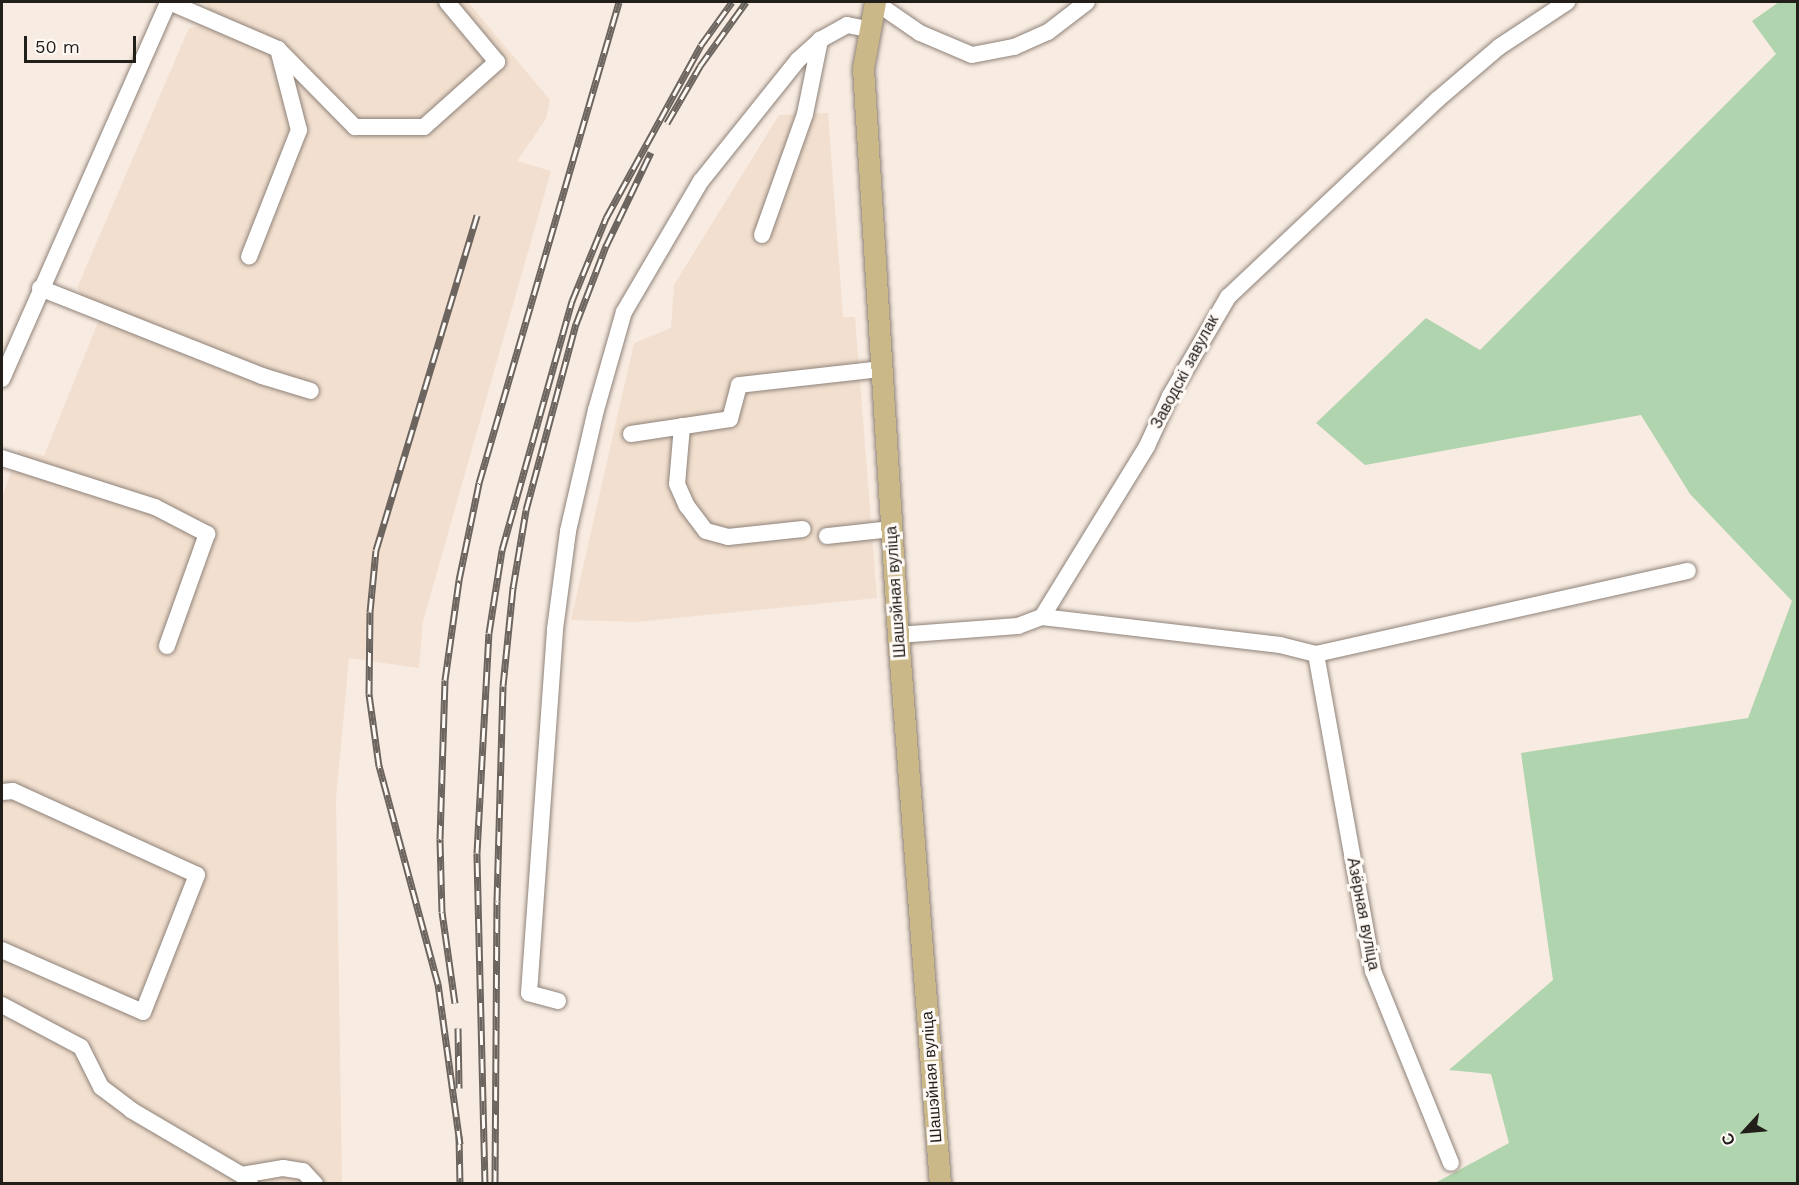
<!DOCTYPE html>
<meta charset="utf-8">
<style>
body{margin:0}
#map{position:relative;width:1799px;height:1185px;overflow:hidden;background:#f8ebe1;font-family:"Work Sans",sans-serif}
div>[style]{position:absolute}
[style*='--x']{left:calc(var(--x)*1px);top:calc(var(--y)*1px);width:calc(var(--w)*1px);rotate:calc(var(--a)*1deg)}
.built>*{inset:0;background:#f2dfcf}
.green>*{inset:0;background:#b0d4ad}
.roads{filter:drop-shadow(0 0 2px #8e8279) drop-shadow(0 0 2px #8e8279)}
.minor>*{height:16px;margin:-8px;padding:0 8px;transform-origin:8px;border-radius:8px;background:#fff}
.major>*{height:21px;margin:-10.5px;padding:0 10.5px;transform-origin:10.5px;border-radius:10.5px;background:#cbb888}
.rail>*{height:7px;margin-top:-3.5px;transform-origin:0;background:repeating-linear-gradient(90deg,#fffaf6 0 14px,#6c655f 0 28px);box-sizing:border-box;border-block:2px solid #6c655f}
span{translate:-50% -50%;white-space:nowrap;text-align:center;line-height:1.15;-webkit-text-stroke:6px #fffaf6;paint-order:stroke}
.street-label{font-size:16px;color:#221e1a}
.frame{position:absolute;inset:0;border:3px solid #221e1a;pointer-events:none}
.north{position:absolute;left:1715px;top:1101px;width:60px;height:60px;-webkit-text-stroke:4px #fffaf6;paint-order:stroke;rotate:244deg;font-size:16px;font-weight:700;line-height:24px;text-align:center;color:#221e1a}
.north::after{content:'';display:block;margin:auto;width:21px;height:27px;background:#221e1a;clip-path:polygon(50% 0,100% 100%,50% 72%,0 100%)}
.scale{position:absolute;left:24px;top:36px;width:112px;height:27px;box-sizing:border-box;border:3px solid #221e1a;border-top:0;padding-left:8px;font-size:18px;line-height:21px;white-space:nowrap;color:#221e1a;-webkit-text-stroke:4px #fffaf6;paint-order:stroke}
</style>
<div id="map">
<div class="built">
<i style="clip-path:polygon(202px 2px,468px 2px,550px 100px,546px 119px,517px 161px,551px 171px,423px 621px,419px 668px,349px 658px,336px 799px,342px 1183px,2px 1183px,2px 497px,19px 449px,44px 456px,105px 305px,82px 296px,77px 288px,189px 28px,200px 26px,208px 6px)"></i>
<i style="clip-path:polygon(828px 113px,843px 317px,855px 317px,877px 598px,635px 622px,571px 620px,634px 343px,671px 328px,674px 285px,779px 115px)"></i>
</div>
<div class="green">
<i style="clip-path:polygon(1779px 2px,1798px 2px,1797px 1183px,1435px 1183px,1509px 1143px,1491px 1074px,1449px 1070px,1553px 980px,1521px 753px,1748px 718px,1792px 601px,1690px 494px,1641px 415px,1365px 465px,1316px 423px,1426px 318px,1480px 350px,1776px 54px,1752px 21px)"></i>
</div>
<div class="roads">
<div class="minor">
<i style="--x:169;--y:2;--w:119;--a:23.3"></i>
<i style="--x:278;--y:49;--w:84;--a:75.5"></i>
<i style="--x:299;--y:130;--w:136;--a:111.5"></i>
<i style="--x:875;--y:2;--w:55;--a:34.6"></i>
<i style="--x:920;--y:33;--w:56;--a:22.9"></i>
<i style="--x:972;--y:55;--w:43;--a:-10.8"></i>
<i style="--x:1014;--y:47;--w:37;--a:-24"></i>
<i style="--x:1048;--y:32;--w:49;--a:-37.6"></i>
<i style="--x:278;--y:49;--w:110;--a:45.4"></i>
<i style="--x:355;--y:127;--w:69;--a:0"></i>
<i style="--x:424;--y:127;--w:98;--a:-41.7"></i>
<i style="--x:497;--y:62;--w:78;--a:-129.8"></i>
<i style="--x:762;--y:235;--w:128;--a:-70.4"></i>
<i style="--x:805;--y:114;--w:76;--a:-78.5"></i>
<i style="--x:820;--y:40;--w:31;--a:-29"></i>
<i style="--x:847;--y:25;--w:21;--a:11"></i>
<i style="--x:40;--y:288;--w:239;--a:21.6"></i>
<i style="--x:262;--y:376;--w:51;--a:17"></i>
<i style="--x:2;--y:379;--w:412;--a:-66.2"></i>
<i style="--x:682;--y:426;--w:58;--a:94.9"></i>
<i style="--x:677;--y:484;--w:24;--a:66"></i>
<i style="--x:687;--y:506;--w:31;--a:53"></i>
<i style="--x:706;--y:531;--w:23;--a:15"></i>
<i style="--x:728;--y:537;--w:75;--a:-6.1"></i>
<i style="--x:631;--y:434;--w:100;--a:-8.6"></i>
<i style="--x:730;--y:419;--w:35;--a:-75"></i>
<i style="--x:739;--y:385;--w:143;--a:-6.4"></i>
<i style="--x:2;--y:458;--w:161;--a:17.8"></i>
<i style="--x:155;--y:507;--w:59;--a:27.4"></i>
<i style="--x:207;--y:534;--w:119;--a:109.7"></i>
<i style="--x:827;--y:536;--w:64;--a:-6.2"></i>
<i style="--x:1042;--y:617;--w:240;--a:6.7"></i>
<i style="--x:1280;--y:645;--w:37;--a:14"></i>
<i style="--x:1316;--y:654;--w:322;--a:79.8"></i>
<i style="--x:1373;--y:971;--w:207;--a:67.9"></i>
<i style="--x:898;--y:635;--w:120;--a:-4.3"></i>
<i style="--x:1018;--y:626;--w:26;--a:-21"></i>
<i style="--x:1042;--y:617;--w:201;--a:-58.4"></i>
<i style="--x:1147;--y:446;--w:55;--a:-65.3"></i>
<i style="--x:1170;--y:396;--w:115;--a:-59.6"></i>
<i style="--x:1228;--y:297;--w:287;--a:-43.3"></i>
<i style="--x:1437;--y:100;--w:82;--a:-40.5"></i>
<i style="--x:1499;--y:47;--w:82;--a:-33.5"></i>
<i style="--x:1316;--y:654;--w:381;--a:-12.6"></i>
<i style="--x:2;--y:792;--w:11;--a:-5"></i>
<i style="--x:13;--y:791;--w:202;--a:24.5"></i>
<i style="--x:197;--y:875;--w:147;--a:111.5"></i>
<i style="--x:143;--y:1012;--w:154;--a:-156.3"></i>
<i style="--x:558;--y:1001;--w:30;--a:-165"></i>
<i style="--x:529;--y:993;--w:365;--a:-85.9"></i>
<i style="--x:555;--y:629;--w:99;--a:-82.4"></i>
<i style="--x:568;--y:531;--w:124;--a:-77"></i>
<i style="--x:596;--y:410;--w:102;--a:-74.1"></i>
<i style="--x:624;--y:312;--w:152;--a:-59.6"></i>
<i style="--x:701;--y:181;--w:155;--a:-51.3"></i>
<i style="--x:798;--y:60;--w:30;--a:-42"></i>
<i style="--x:2;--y:1005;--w:89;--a:28"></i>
<i style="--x:81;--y:1047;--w:45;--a:63.4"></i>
<i style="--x:101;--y:1087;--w:38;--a:37"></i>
<i style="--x:131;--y:1110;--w:129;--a:30.4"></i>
<i style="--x:242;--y:1175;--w:12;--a:48"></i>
<i style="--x:242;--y:1175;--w:42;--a:-9.7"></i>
<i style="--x:283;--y:1168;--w:20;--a:9"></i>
<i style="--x:303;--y:1171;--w:18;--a:47"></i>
</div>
<div class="major">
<i style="--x:875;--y:2;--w:67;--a:100.3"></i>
<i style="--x:863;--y:68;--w:568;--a:86.47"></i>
<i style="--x:898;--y:635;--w:551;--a:85.63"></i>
</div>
</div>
<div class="rail">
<i style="--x:667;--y:123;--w:66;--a:-59.9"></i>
<i style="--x:700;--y:66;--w:79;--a:-54.3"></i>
<i style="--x:455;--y:1003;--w:92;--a:-98.1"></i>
<i style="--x:442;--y:912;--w:73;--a:-91.6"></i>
<i style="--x:440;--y:839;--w:159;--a:-88.2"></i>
<i style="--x:445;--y:680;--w:101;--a:-82"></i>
<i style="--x:459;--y:580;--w:99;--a:-78.3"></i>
<i style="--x:479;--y:483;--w:501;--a:-73.77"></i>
<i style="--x:458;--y:1028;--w:60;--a:89"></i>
<i style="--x:459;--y:1136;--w:48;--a:88.8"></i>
<i style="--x:460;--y:1144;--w:162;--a:-97.8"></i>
<i style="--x:438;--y:984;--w:226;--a:-105.1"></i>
<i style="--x:379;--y:766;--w:73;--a:-97.9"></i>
<i style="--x:369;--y:694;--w:82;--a:-89.3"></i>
<i style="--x:370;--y:612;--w:62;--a:-84.5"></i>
<i style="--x:376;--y:550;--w:350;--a:-73.2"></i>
<i style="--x:485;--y:1184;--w:331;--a:-91.4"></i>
<i style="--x:477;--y:853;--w:220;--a:-86.9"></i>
<i style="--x:489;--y:633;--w:84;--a:-81.1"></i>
<i style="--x:502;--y:550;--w:259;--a:-74.3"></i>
<i style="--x:572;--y:301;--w:90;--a:-67.7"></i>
<i style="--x:606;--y:218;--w:197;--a:-61.2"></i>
<i style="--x:701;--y:45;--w:53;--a:-54.2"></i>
<i style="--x:495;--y:1184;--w:283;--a:-89.6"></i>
<i style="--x:497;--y:901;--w:215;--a:-88.4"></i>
<i style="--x:503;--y:686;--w:99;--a:-84.2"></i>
<i style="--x:513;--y:588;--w:79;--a:-80.5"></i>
<i style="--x:526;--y:510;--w:193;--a:-75"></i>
<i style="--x:576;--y:324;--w:84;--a:-69"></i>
<i style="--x:606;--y:246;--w:104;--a:-64.4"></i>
</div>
<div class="street-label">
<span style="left:1185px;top:372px;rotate:-62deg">Заводскі завулак</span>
<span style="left:896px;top:592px;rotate:-94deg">Шашэйная вуліца</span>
<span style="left:1363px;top:914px;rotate:79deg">Азёрная вуліца</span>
<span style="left:932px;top:1077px;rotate:-94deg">Шашэйная вуліца</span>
</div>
<div class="frame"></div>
<div class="north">С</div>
<div class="scale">50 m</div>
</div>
